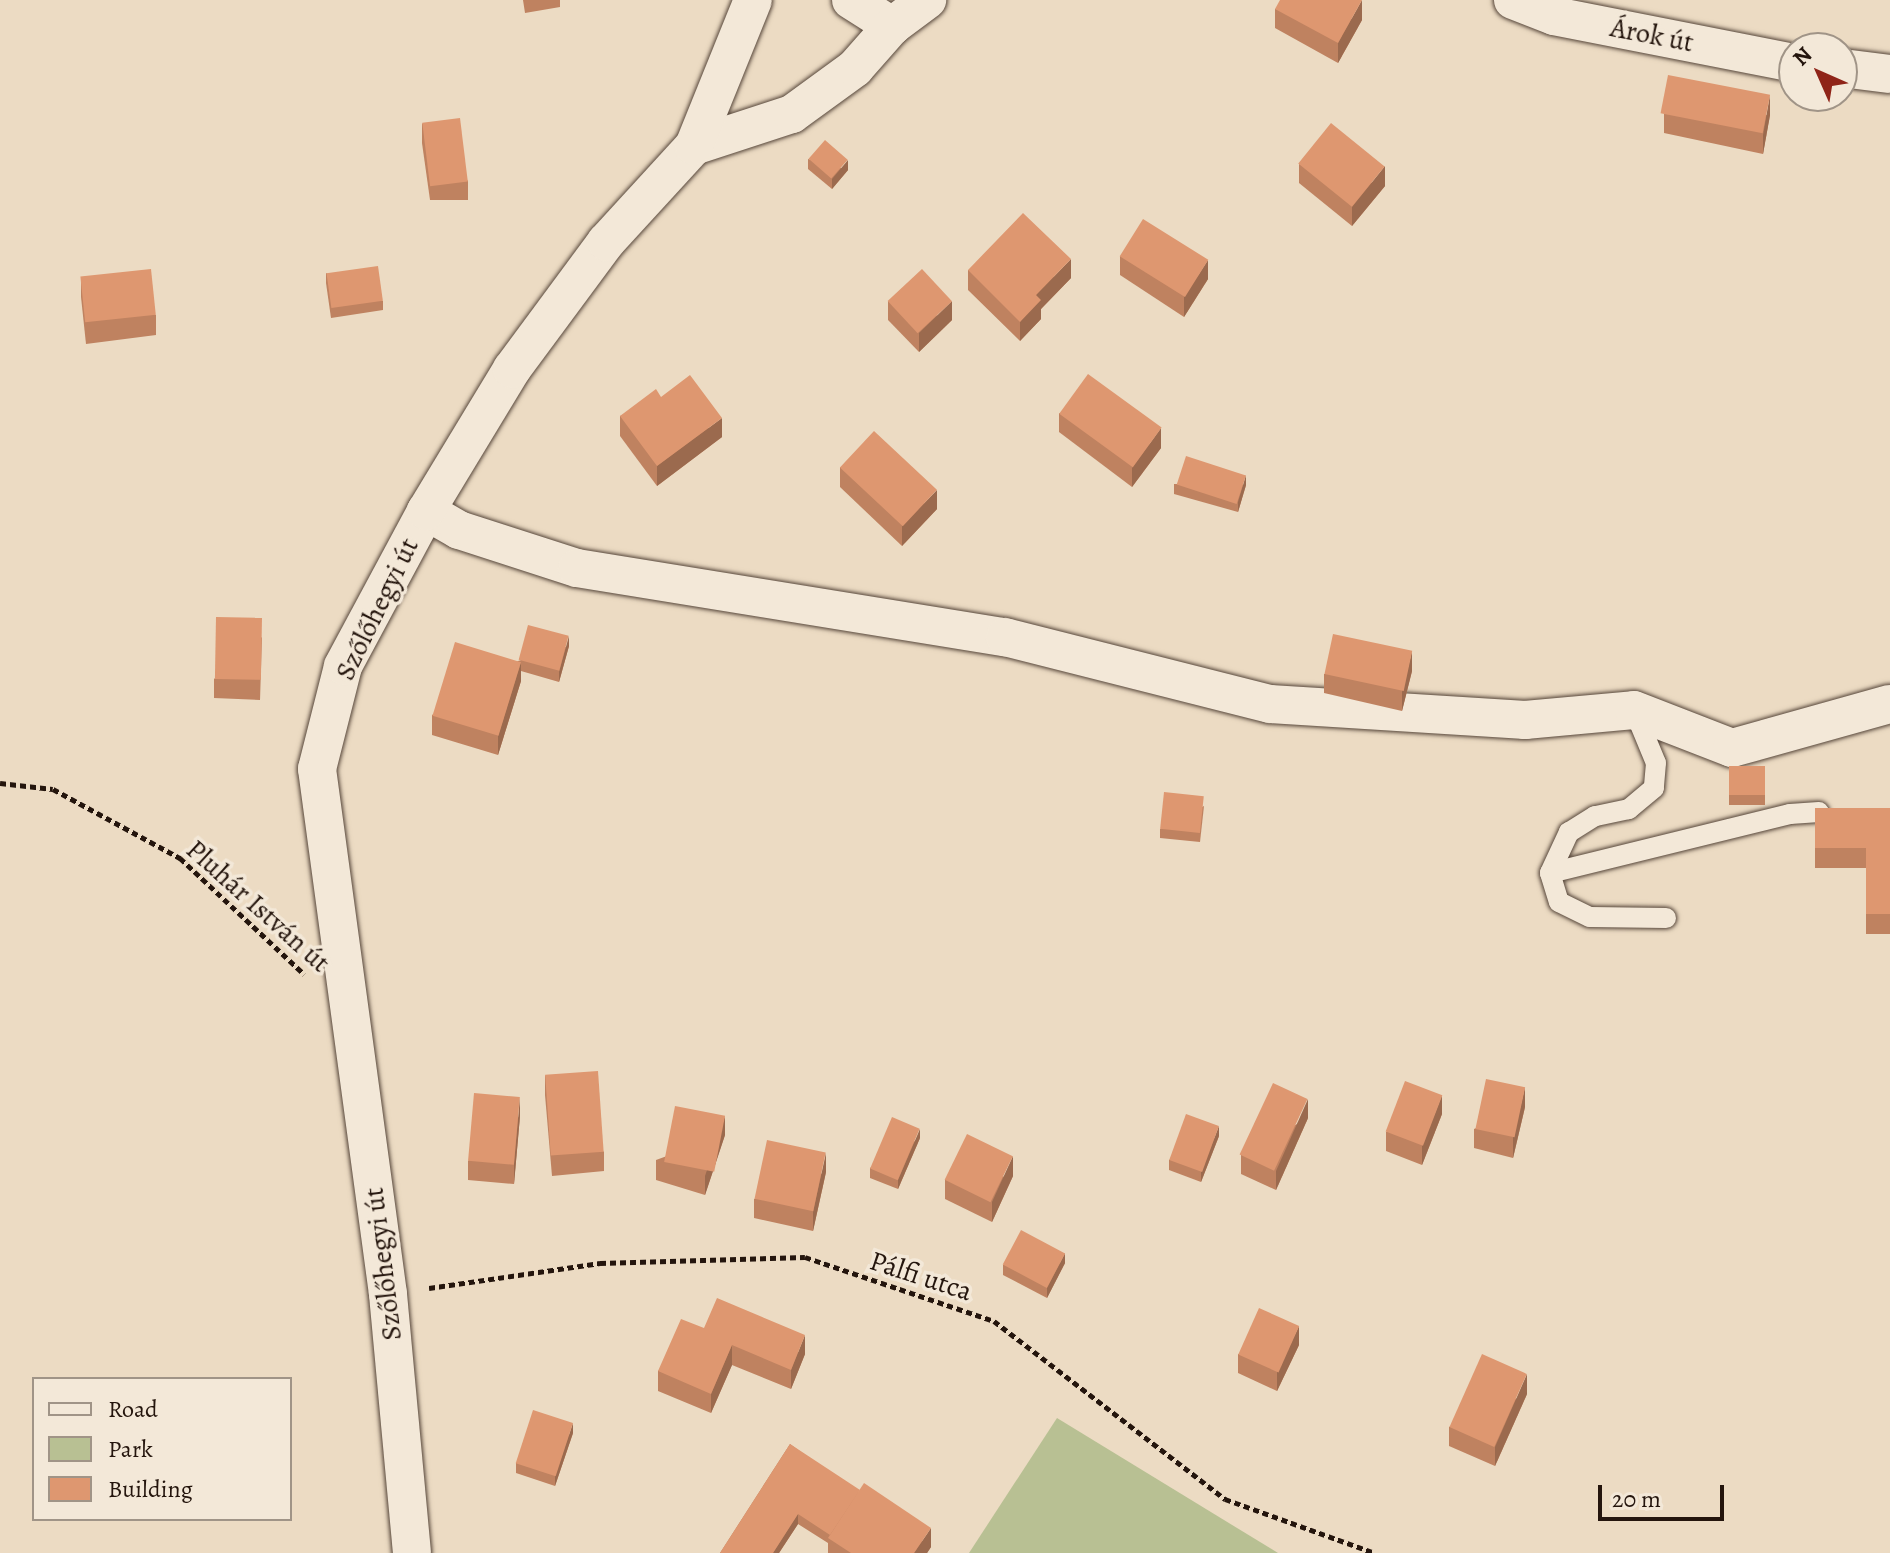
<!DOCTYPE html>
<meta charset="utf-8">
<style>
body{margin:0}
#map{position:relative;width:1890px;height:1553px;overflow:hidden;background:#ecdbc3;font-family:Alegreya,serif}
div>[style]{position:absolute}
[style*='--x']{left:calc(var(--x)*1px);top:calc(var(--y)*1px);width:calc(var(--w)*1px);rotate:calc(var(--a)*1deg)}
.green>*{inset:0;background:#b8c093}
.path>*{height:5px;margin-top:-2.5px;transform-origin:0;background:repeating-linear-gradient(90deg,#24150d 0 6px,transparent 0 10px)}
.roads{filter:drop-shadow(0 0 2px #56463a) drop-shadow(0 0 2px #56463a)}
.lane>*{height:20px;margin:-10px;padding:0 10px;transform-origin:10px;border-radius:10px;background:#f3e8d8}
.street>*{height:38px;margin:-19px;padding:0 19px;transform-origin:19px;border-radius:19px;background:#f3e8d8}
.wall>*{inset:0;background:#bf8260;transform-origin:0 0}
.shaded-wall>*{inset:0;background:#9b6a4e}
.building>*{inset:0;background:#de9770;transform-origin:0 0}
span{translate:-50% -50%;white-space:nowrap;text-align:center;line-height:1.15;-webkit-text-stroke:7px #f3e8d8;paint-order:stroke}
.street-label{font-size:28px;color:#24150d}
.legend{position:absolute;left:32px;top:1377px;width:260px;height:144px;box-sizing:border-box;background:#f3e8d8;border:2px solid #a09487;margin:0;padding:10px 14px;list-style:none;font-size:24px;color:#24150d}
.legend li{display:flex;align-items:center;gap:16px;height:40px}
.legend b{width:40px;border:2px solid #a09487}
.north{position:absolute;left:1778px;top:32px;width:80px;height:80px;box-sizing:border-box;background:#f3e8d8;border:2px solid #a09487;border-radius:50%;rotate:315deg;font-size:22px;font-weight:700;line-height:32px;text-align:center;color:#24150d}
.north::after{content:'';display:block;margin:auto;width:28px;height:36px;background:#8f2418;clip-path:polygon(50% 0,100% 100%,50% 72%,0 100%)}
.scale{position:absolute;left:1598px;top:1485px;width:126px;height:36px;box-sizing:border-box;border:4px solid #24150d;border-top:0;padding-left:10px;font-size:24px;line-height:28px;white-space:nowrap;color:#24150d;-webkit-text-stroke:6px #f3e8d8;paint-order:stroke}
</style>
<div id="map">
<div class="green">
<i style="clip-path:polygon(1057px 1418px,1278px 1553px,969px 1553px)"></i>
</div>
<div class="path">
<i style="--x:0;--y:783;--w:53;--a:6.5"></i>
<i style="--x:53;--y:789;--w:145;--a:28.5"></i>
<i style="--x:180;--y:858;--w:170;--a:43.1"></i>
<i style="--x:429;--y:1288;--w:173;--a:-8.3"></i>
<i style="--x:600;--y:1263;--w:205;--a:-1.7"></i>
<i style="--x:805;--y:1257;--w:200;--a:18.7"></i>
<i style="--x:994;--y:1321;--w:292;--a:37.6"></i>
<i style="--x:1225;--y:1499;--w:159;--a:19.8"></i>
</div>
<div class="roads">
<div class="lane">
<i style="--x:1634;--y:710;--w:57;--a:67.5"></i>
<i style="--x:1656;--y:763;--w:25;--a:95"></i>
<i style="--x:1654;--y:788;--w:33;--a:140"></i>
<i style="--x:1629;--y:809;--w:35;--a:168"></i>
<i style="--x:1595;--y:816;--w:31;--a:148"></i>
<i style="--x:1569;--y:832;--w:45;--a:114.9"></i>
<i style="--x:1550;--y:873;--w:30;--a:73"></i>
<i style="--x:1559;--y:902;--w:34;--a:26"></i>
<i style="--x:1590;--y:917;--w:76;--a:0.8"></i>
<i style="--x:1550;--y:873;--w:247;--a:-13.8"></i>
<i style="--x:1790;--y:814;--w:29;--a:-4"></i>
</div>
<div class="street">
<i style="--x:851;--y:0;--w:49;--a:32.4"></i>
<i style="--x:892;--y:26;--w:44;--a:-36.6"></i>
<i style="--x:1513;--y:0;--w:44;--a:21.3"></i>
<i style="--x:1554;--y:16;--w:245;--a:11.1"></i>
<i style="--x:1842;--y:68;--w:48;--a:7.1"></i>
<i style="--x:694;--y:146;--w:103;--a:-18.1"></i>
<i style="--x:792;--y:114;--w:78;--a:-36.1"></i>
<i style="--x:855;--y:68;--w:56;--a:-48.6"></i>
<i style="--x:426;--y:511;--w:38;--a:30"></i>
<i style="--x:459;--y:530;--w:124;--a:17.9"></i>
<i style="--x:577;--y:568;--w:434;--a:9.2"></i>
<i style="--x:1005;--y:637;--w:273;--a:14.2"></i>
<i style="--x:1270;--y:704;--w:256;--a:3.6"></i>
<i style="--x:1525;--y:720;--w:109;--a:-5.2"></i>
<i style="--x:1634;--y:710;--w:105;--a:21.2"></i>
<i style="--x:1732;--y:748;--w:164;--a:-15.6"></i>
<i style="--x:412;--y:1553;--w:260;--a:-95.3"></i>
<i style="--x:388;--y:1294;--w:530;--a:-97.7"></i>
<i style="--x:317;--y:769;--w:106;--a:-75.8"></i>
<i style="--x:343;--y:666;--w:176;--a:-61.8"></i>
<i style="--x:426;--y:511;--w:166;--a:-58.8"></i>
<i style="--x:512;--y:369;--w:158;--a:-53.5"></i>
<i style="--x:606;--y:242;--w:130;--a:-47.5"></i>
<i style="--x:694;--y:146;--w:157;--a:-68"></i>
</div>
</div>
<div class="wall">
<i style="clip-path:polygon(523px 0,560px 0,560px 7px,525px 13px)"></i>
<i style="clip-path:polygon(1275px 9px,1362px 20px,1338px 63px,1275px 28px)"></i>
<i style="clip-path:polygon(1664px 114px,1770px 115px,1763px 154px,1664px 133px)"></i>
<i style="clip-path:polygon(422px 123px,468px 181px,468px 200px,430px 200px,422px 143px)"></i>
<i style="clip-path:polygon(808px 159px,848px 170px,832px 189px,808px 169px)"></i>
<i style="clip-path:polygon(1299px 164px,1385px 186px,1352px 226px,1299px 183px)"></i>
<i style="clip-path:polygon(1120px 256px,1208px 279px,1184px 317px,1120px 275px)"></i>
<i style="clip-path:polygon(968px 270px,1071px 278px,1041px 309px,1041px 319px,1020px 341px,968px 290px)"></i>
<i style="clip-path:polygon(326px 273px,383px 301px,383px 310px,331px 318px,326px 283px)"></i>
<i style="clip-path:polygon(81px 278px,156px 315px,156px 335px,86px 344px,81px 297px)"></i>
<i style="clip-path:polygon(888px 301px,952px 320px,919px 352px,888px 320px)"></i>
<i style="clip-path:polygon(661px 397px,722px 437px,657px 486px,620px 436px,620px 416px)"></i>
<i style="clip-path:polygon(1059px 413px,1161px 448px,1132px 487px,1059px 432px)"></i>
<i style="clip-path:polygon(840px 467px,937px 509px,902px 546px,840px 487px)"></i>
<i style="clip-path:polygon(1174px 484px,1246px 485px,1238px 512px,1174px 494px)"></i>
<i style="clip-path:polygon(262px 637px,260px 700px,214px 698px,214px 679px)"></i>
<i style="clip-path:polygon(569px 646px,559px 682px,521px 671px,521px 681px,498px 755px,432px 735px,432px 715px,518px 661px)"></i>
<i style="clip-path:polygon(1412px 671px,1402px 711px,1324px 693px,1324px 674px)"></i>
<i style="left:1729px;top:766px;width:36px;height:39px"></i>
<i style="clip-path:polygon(1204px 806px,1200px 842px,1160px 838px,1160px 829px)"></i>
<i style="clip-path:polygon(1815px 808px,1890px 808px,1890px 934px,1866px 934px,1866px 868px,1815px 868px)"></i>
<i style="clip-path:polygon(545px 1075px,604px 1152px,604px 1171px,552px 1176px,545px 1095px)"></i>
<i style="clip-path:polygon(1525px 1107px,1513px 1158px,1474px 1148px,1474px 1129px)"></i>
<i style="clip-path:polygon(1442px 1114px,1422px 1165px,1386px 1151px,1386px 1132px)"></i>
<i style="clip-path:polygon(520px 1116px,514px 1184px,468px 1180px,468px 1161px)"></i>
<i style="clip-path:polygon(1308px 1118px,1276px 1190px,1241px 1174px,1241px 1155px)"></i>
<i style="clip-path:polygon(725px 1135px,705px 1195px,656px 1180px,656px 1160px)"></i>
<i style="clip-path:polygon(1219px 1136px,1201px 1182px,1169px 1170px,1169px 1160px)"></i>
<i style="clip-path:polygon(920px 1138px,898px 1189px,870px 1178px,870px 1168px)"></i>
<i style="clip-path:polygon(826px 1172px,813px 1231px,754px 1218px,754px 1199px)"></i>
<i style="clip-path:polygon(1013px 1176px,992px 1222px,945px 1199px,945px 1180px)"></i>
<i style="clip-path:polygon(1065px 1263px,1047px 1298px,1003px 1275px,1003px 1265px)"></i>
<i style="clip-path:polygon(704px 1328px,805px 1354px,791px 1389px,732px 1365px,711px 1413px,658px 1391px,658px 1371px)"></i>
<i style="clip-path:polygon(1299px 1345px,1277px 1391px,1238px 1373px,1238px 1354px)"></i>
<i style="clip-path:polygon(1527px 1394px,1495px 1466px,1449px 1446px,1449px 1427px)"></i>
<i style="clip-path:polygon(573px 1433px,555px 1486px,516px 1473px,516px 1463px)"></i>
<i style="clip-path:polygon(790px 1444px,931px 1547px,927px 1553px,828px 1553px,828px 1543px,798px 1524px,779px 1553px,720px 1553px)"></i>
</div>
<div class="shaded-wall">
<i style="clip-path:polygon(1362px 0,1362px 20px,1338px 63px,1338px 43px)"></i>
<i style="clip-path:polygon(1770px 95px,1770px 115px,1763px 154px,1763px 135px)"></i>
<i style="clip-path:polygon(848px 160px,848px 170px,832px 189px,832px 179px)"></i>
<i style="clip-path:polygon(1385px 166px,1385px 186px,1352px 226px,1352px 207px)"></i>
<i style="clip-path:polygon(1071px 259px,1071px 278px,1041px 309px,1041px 319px,1020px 341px,1020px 322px,1036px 295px)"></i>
<i style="clip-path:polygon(1208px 260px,1208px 279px,1184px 317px,1184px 297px)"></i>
<i style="clip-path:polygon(952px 301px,952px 320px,919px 352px,919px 333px)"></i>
<i style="clip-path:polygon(722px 418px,722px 437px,657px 486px,657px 466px)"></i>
<i style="clip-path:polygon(1161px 428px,1161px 448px,1132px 487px,1132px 468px)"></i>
<i style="clip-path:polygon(1246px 475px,1246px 485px,1238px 512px,1238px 502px)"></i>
<i style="clip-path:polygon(937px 490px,937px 509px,902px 546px,902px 526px)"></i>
<i style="clip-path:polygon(569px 636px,569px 646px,559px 682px,559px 672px)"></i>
<i style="clip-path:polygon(1412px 651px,1412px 671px,1402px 711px,1402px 692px)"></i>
<i style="clip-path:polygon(521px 662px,521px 681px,498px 755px,498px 736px)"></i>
<i style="clip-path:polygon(1525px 1087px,1525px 1107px,1513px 1158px,1513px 1138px)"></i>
<i style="clip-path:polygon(1442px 1095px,1442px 1114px,1422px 1165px,1422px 1146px)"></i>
<i style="clip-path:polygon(520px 1097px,520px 1116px,514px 1184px,514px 1164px)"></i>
<i style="clip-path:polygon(1308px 1099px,1308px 1118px,1276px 1190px,1276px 1171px)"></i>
<i style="clip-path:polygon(725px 1116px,725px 1135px,705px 1195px,705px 1176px)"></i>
<i style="clip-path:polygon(1219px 1126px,1219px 1136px,1201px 1182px,1201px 1172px)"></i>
<i style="clip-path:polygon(920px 1129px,920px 1138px,898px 1189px,898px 1180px)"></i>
<i style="clip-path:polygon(826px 1153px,826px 1172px,813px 1231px,813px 1212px)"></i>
<i style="clip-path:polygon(1013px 1156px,1013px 1176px,992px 1222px,992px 1202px)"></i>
<i style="clip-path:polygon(1065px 1253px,1065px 1263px,1047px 1298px,1047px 1288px)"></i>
<i style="clip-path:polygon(1299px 1326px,1299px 1345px,1277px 1391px,1277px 1372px)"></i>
<i style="clip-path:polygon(805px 1335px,805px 1354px,791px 1389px,791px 1370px)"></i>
<i style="clip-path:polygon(732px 1345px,732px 1365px,711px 1413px,711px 1394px)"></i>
<i style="clip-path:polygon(1527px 1374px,1527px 1394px,1495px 1466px,1495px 1447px)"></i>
<i style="clip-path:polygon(573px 1423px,573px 1433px,555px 1486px,555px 1476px)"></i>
<i style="clip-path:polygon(798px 1514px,798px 1524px,779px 1553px,773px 1553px)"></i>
<i style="clip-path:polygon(931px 1528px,931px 1547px,927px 1553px,914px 1553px)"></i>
</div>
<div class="building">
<i style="clip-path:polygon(1280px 0,1362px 0,1338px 43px,1275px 9px)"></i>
<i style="left:1668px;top:75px;width:104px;height:39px;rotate:11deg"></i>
<i style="left:460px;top:118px;width:64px;height:38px;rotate:83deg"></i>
<i style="left:1331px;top:123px;width:69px;height:52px;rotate:39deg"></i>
<i style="left:825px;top:140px;width:30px;height:25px;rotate:41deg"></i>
<i style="clip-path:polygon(1023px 213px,1071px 259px,1036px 295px,1041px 300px,1020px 322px,968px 270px)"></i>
<i style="left:1143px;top:219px;width:77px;height:44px;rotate:32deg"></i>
<i style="left:378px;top:266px;width:35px;height:52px;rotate:82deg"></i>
<i style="left:151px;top:269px;width:46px;height:71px;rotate:84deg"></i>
<i style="left:922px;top:269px;width:44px;height:47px;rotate:47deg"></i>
<i style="left:1088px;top:374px;width:91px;height:49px;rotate:36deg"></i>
<i style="clip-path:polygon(690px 375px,722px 418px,657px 466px,620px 416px,656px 389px,661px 397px)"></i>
<i style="left:874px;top:431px;width:86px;height:50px;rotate:43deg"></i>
<i style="left:1186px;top:456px;width:63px;height:30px;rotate:18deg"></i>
<i style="left:216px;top:617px;width:46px;height:62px;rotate:1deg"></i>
<i style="left:528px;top:625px;width:42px;height:36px;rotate:15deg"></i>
<i style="left:1333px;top:634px;width:81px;height:41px;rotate:12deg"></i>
<i style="left:455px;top:642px;width:69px;height:77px;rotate:17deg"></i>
<i style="left:1729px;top:766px;width:36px;height:29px"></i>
<i style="left:1164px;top:792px;width:40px;height:37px;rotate:6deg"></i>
<i style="clip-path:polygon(1815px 808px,1890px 808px,1890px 914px,1866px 914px,1866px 848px,1815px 848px)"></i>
<i style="left:598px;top:1071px;width:81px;height:53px;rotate:86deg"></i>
<i style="left:1486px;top:1079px;width:40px;height:51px;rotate:12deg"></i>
<i style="left:1405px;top:1081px;width:40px;height:54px;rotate:21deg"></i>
<i style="left:1273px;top:1083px;width:38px;height:79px;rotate:25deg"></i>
<i style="left:474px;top:1093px;width:46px;height:68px;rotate:5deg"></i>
<i style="left:675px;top:1106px;width:51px;height:57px;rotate:11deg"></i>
<i style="left:1186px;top:1114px;width:35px;height:49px;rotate:20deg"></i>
<i style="left:892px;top:1117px;width:30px;height:56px;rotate:23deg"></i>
<i style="left:967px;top:1134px;width:51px;height:51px;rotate:26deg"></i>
<i style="left:767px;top:1140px;width:60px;height:60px;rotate:12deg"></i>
<i style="left:1021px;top:1230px;width:50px;height:39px;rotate:28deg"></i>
<i style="clip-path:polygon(717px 1298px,805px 1335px,791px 1370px,732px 1345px,711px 1394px,658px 1371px,681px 1319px,704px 1328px)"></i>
<i style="left:1259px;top:1308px;width:44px;height:51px;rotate:24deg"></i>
<i style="left:1482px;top:1354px;width:49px;height:80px;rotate:24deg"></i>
<i style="left:533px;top:1410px;width:42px;height:56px;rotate:18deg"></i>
<i style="clip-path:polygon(790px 1444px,860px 1490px,830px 1535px,798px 1514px,773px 1553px,720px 1553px)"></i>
<i style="clip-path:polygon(864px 1483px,931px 1528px,914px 1553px,851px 1553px,828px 1538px)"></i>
</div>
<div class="street-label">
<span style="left:1652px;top:35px;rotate:11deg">Árok út</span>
<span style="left:377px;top:609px;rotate:-64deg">Szőlőhegyi út</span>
<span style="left:258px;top:906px;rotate:42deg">Pluhár István út</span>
<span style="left:383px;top:1264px;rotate:-97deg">Szőlőhegyi út</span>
<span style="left:921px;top:1276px;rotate:18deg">Pálfi utca</span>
</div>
<ul class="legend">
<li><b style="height:10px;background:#f3e8d8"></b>Road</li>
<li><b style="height:22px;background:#b8c093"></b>Park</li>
<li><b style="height:22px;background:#de9770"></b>Building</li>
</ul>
<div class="north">N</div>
<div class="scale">20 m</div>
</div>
